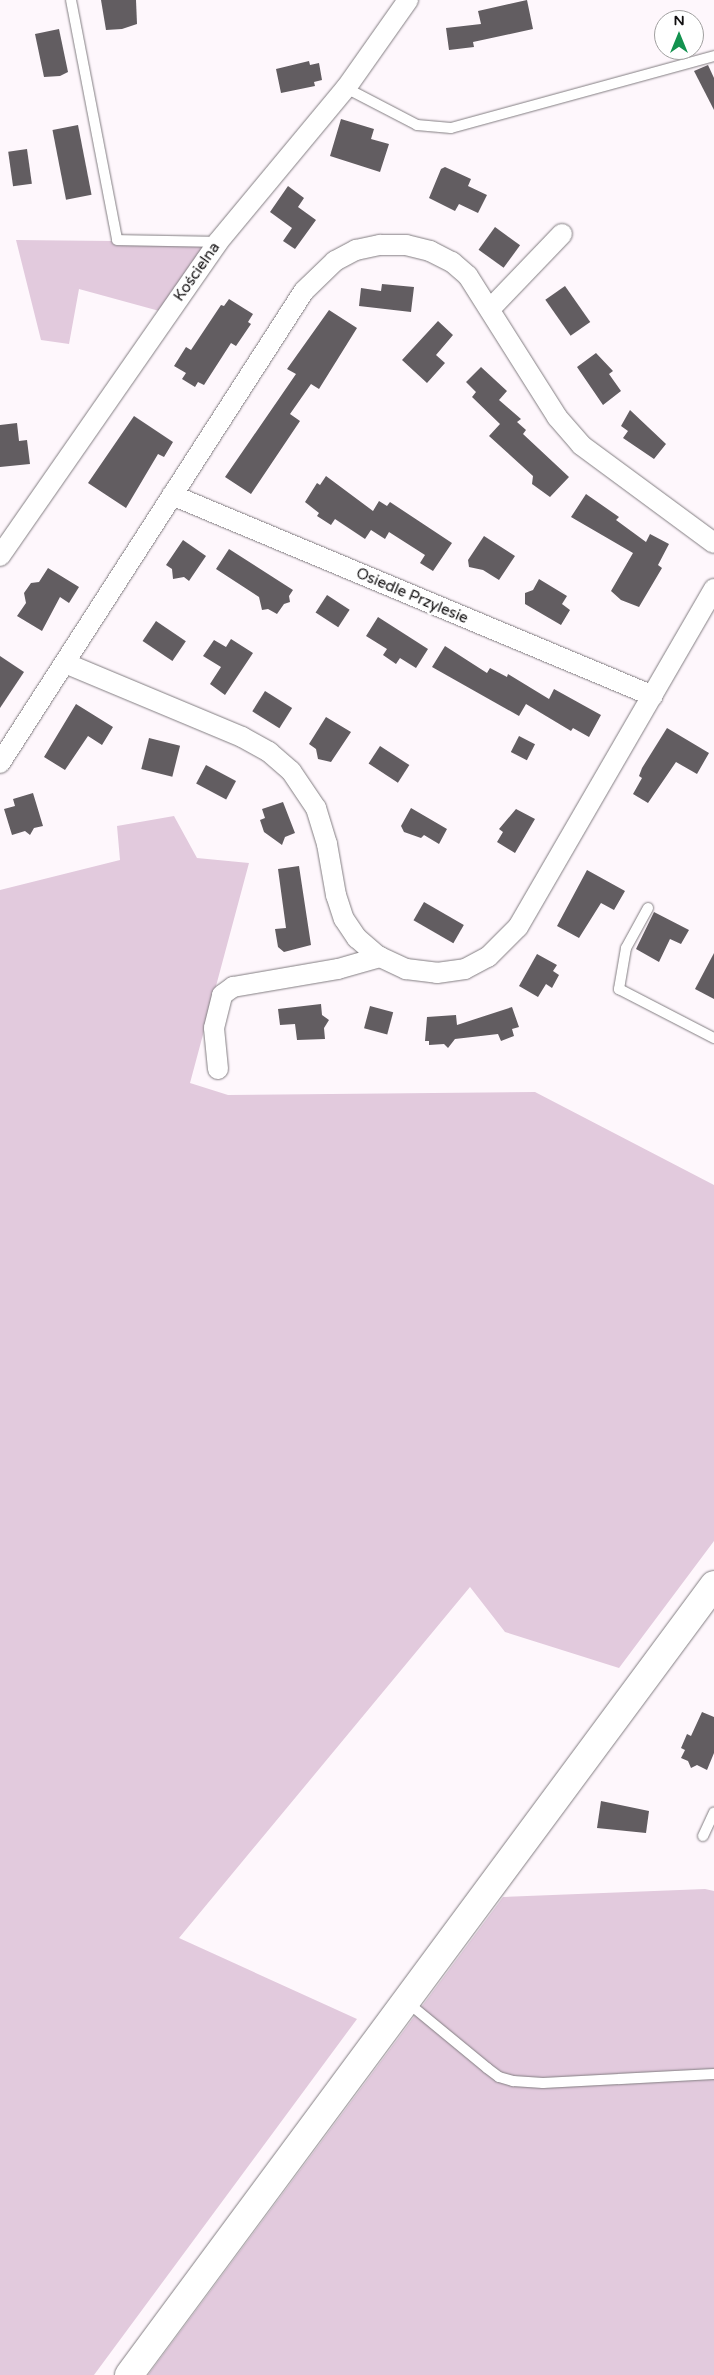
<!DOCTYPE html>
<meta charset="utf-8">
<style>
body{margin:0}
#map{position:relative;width:714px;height:2375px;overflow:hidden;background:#fef7fc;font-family:"Varela Round",sans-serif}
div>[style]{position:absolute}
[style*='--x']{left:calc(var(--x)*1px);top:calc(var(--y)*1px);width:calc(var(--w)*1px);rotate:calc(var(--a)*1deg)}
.green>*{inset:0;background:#e2cadd}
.building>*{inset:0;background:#625d61;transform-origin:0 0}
.roads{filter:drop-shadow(0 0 1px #827d81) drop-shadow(0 0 1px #827d81)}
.service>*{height:10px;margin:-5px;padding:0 5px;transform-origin:5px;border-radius:5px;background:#fff}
.minor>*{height:20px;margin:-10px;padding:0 10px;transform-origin:10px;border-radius:10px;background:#fff}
.secondary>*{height:28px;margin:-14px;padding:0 14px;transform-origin:14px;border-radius:14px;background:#fff}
span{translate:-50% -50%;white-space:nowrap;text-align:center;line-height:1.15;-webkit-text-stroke:5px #fff;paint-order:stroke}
.street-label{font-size:15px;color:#110f10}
.north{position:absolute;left:654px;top:10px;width:50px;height:50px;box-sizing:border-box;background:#fff;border:1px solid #a09f9f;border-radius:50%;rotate:0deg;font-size:14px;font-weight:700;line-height:20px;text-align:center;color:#110f10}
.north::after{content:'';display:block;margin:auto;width:18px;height:22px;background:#13924f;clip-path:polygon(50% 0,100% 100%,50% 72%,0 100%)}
</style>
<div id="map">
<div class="green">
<i style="clip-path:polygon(16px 240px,208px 242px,163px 312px,79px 289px,69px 344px,41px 340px)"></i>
<i style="clip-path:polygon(174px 816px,197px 858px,249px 863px,190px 1083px,228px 1095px,535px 1092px,714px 1185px,714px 1541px,619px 1668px,505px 1632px,470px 1587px,179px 1938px,357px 2019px,94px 2375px,0 2375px,0 890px,120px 860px,117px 826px)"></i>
<i style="clip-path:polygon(705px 1889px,714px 1891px,714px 2375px,148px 2375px,503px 1897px)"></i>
</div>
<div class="building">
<i style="clip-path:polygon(101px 0,136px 0,137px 24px,122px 29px,106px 30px)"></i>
<i style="clip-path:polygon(527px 0,533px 29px,473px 42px,474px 47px,449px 50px,446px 28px,481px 24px,478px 11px)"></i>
<i style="clip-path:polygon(59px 29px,68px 72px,60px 76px,44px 77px,35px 34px)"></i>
<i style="clip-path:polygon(309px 61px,310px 65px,319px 63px,322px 80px,314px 82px,315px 86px,281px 93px,276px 69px)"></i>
<i style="clip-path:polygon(708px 65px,714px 78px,714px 110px,694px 71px)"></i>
<i style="clip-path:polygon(341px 119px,374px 129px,371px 139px,389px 144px,380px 172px,330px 156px)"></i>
<i style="left:78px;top:125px;width:71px;height:26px;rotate:79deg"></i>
<i style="left:27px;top:149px;width:35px;height:19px;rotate:82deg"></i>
<i style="clip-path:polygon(445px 167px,471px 179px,468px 186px,487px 195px,478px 213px,459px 204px,455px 211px,429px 198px,441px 169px)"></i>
<i style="clip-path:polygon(288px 186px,304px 198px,298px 207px,316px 220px,295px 249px,283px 241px,292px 228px,270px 212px)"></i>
<i style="left:495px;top:227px;width:31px;height:28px;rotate:36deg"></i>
<i style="clip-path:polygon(382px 284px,414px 287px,411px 312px,359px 306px,361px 288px,381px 291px)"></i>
<i style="left:565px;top:286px;width:44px;height:24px;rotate:55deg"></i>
<i style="clip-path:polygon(229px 299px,253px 314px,248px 322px,251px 324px,236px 346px,231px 343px,204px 385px,198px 382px,195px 387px,182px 379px,186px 373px,174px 366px,186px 347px,191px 350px,221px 305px,224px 306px)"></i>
<i style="clip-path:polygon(329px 310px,357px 328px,319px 389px,311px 384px,290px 414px,300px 421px,251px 494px,225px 477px,296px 374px,287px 369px)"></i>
<i style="clip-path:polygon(438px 321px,453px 335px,436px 355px,445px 363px,427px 383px,402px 360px)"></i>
<i style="clip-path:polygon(596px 353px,613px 371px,609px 374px,621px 391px,603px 405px,577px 367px)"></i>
<i style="clip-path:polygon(481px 367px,507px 391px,499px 400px,521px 419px,517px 422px,526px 430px,523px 434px,569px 477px,550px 497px,532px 484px,533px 476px,489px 436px,500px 424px,472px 397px,476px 392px,466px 382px)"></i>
<i style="clip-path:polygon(630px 410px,666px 444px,654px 459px,623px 438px,628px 431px,621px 426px)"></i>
<i style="clip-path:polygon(134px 416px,173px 442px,164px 457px,158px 454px,126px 508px,88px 483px)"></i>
<i style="clip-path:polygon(17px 423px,19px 441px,27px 440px,30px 464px,0 467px,0 425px)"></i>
<i style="clip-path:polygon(326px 476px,373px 511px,379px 501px,387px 506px,390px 502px,452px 543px,433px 571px,420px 563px,425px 555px,389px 532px,385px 539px,371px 530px,365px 539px,335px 519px,331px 525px,317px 516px,319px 513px,305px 502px,317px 483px,320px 485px)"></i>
<i style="clip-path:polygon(586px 494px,619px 517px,616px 520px,646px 542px,650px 534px,669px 544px,658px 565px,662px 568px,639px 607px,621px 600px,611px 591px,633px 553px,571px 517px)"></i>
<i style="clip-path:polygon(484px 536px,515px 556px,499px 580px,483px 570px,469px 567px,468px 560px)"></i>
<i style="clip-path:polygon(183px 540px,206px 556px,189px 581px,184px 577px,173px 579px,172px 569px,166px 565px)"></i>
<i style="clip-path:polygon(229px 549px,293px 590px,289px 596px,290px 602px,284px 604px,277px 614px,268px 609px,262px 610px,259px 597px,216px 569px)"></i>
<i style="clip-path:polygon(48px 568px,79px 587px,69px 603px,60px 597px,42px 631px,17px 616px,26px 603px,24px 593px,31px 583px,39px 582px)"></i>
<i style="clip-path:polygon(539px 579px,567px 596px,562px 604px,570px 610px,561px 625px,525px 604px,525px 593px,533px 590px)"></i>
<i style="left:327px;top:595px;width:27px;height:21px;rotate:33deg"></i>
<i style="clip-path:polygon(378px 617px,428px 649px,416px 668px,400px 658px,396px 664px,383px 655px,387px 649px,366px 636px)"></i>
<i style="left:156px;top:621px;width:36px;height:24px;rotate:34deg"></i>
<i style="clip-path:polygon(231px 639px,253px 653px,225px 695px,210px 684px,221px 667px,203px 656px,214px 640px,226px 647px)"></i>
<i style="clip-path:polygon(445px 646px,487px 673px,490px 668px,507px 677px,508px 674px,549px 699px,554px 689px,601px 715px,589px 737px,573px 728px,571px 731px,526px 704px,519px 716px,432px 667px)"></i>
<i style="clip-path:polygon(0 656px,24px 672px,0 708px)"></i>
<i style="left:265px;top:691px;width:32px;height:24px;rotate:32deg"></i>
<i style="clip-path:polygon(76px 704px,113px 727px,102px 745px,88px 736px,65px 770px,44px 757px)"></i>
<i style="clip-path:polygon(326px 717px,351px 732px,331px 762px,318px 759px,316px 749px,309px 744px)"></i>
<i style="clip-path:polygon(667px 728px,709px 753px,697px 774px,676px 762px,648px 803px,633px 794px,642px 778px,639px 776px,642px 768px)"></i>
<i style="left:519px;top:736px;width:18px;height:18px;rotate:27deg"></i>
<i style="left:149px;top:738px;width:32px;height:32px;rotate:14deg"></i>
<i style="left:380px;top:746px;width:35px;height:21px;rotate:33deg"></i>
<i style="left:206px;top:765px;width:34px;height:21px;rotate:28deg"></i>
<i style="clip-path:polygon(33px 793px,43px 826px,34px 828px,30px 835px,25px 831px,12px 835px,4px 809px,15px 806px,13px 799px)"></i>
<i style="clip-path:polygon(283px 802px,295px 833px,285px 837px,282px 845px,264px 832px,260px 820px,265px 818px,262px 809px)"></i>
<i style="clip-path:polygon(411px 808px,447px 829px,439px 844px,424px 835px,421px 838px,404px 832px,401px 826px)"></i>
<i style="clip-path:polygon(516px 809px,535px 819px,515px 853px,497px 842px,503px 832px,499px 829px)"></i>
<i style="clip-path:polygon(299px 866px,311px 945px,284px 952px,278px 947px,275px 929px,286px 928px,278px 869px)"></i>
<i style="clip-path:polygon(587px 870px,625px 891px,614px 910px,601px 903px,579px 938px,557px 926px)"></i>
<i style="left:424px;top:902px;width:46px;height:21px;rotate:30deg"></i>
<i style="clip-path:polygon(654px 912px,689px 930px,681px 944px,670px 939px,659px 962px,636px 949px)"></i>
<i style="clip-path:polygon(714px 953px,714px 999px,695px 989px)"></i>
<i style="clip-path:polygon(537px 954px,557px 965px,553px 971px,559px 975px,552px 988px,546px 984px,538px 997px,519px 986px)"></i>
<i style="clip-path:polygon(321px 1004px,322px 1015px,329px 1020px,324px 1028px,325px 1039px,297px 1040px,295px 1024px,280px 1025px,278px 1009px)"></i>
<i style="left:370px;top:1006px;width:24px;height:23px;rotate:15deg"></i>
<i style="clip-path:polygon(512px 1007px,519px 1027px,512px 1029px,514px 1036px,501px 1041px,498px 1034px,455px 1039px,448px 1048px,444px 1044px,429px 1045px,429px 1041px,425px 1041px,427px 1017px,456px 1015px,457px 1025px)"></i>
<i style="clip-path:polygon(702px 1712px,714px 1717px,714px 1753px,707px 1770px,697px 1765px,691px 1768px,688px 1761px,681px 1758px,685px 1750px,681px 1748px,687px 1734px,691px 1736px)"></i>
<i style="clip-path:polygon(601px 1801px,649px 1811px,646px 1833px,597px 1828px)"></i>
</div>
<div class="roads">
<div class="service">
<i style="--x:71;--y:0;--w:244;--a:79.1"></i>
<i style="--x:117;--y:240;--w:101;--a:1.1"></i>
<i style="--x:346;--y:88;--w:80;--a:27.5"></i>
<i style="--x:417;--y:125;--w:34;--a:5"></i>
<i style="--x:451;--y:128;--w:273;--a:-15.3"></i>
<i style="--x:648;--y:908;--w:46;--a:118.8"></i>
<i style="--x:626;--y:948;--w:42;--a:99.7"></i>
<i style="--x:619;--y:989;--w:107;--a:27.3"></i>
<i style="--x:703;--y:1836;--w:26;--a:-65"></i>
<i style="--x:407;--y:2002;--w:104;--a:39.5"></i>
<i style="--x:487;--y:2068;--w:15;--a:37"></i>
<i style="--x:499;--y:2077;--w:15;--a:16"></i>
<i style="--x:513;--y:2081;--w:30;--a:4"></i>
<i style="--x:543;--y:2083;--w:171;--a:-3"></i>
</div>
<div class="minor">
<i style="--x:490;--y:309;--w:104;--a:-46.2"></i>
<i style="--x:172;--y:495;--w:521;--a:22.68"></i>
<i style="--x:0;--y:556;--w:382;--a:-55.2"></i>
<i style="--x:218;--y:242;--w:200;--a:-50.3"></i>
<i style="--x:346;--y:88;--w:108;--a:-54.8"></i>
<i style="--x:65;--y:663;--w:192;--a:22.7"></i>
<i style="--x:242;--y:737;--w:31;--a:29"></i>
<i style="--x:269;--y:752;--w:29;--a:41"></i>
<i style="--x:291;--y:771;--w:45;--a:56"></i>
<i style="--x:316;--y:808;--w:38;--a:73"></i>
<i style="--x:327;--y:844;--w:52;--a:80"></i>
<i style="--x:336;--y:895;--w:25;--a:72"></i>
<i style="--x:344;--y:919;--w:23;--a:56"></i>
<i style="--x:357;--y:938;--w:28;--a:41"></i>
<i style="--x:378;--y:956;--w:31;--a:25"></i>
<i style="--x:406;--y:969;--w:31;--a:7"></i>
<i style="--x:437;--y:973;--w:28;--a:-8"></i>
<i style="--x:465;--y:969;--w:26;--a:-28"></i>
<i style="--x:488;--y:957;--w:42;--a:-45"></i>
<i style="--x:518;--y:927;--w:391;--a:-59.9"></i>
<i style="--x:0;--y:763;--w:561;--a:-57.22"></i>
<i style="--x:304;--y:291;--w:43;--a:-44.1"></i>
<i style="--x:335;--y:261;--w:24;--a:-28"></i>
<i style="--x:356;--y:250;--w:25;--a:-12"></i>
<i style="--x:380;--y:245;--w:26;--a:0"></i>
<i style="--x:406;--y:245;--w:25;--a:14"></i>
<i style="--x:430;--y:251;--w:25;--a:27"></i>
<i style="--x:452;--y:262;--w:21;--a:41"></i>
<i style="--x:468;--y:276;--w:167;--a:57.7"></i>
<i style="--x:557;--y:417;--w:37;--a:49"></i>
<i style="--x:581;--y:445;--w:165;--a:36.4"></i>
<i style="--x:218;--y:1069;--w:41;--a:-95.6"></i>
<i style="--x:214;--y:1028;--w:34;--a:-76"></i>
<i style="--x:222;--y:995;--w:14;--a:-36"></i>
<i style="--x:233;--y:987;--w:107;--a:-9.7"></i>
<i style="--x:338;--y:969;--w:44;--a:-15.9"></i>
</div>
<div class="secondary">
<i style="--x:129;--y:2375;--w:983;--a:-53.48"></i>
</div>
</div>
<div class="street-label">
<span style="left:197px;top:272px;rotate:-55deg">Kościelna</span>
<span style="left:412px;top:596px;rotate:23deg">Osiedle Przylesie</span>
</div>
<div class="north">N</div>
</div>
